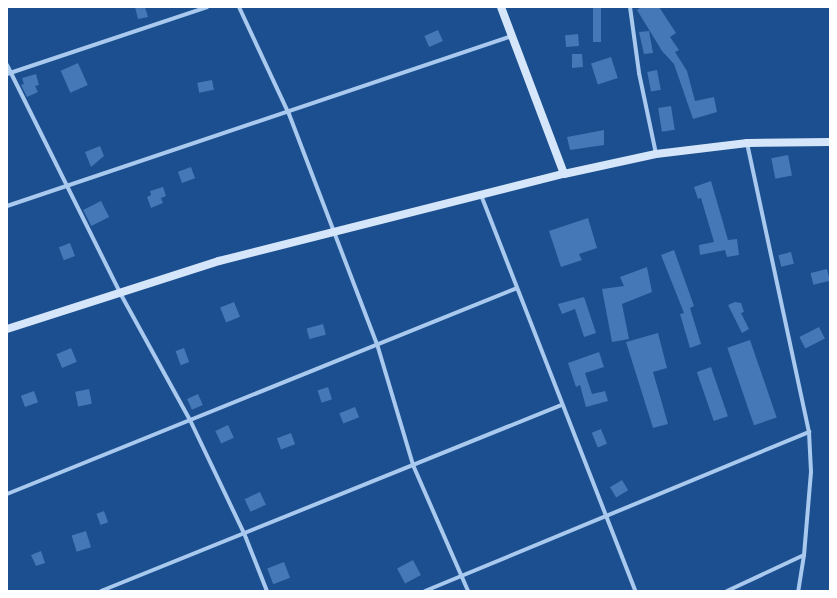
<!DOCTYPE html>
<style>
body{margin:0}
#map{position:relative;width:837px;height:598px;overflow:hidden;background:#1b4f8f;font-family:"Space Grotesk",sans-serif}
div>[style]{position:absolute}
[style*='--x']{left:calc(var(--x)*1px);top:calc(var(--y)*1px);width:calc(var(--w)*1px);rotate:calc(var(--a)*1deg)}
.building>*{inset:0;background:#4478b7;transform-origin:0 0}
.street>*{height:4px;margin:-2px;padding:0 2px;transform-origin:2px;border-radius:2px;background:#a9c9ee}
.secondary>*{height:8px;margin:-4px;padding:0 4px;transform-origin:4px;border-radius:4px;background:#d6e6fa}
span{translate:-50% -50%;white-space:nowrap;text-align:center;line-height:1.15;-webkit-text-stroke:3.5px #1b4f8f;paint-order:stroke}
.frame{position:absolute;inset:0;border:8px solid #fff;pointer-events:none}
</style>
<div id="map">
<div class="building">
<i style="clip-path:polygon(135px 7px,145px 7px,148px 17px,138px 19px)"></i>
<i style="left:593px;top:7px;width:8px;height:35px"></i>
<i style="clip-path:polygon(641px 7px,659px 7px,676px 33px,670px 37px,679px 50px,675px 52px,687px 71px,695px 101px,714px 97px,717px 112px,693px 119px,674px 64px,662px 51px,637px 10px)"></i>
<i style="left:438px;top:30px;width:12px;height:15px;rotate:66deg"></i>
<i style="clip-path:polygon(649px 31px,653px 53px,644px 54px,639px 32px)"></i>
<i style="left:578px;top:34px;width:12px;height:13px;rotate:85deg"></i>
<i style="clip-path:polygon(572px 54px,582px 54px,583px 67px,572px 68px)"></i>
<i style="left:611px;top:57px;width:22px;height:21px;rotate:72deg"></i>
<i style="left:78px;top:63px;width:24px;height:19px;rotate:66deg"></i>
<i style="left:657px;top:70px;width:20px;height:10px;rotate:79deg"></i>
<i style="clip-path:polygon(36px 74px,39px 85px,35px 86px,38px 92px,27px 97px,21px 85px,24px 84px,22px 78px)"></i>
<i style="left:212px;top:80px;width:10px;height:15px;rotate:79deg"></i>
<i style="left:671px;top:106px;width:24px;height:13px;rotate:81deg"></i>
<i style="clip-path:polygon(604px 130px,604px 145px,570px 150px,567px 137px)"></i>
<i style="clip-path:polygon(100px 146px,104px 156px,91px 167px,85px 152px)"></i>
<i style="left:788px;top:155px;width:21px;height:17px;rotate:79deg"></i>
<i style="left:191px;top:167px;width:12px;height:14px;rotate:70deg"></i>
<i style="clip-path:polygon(711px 181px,728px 240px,737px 239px,739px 255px,727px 257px,725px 250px,700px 255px,699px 245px,714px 242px,701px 198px,698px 199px,694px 187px)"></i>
<i style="clip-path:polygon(163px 187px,166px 196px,161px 198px,163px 203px,151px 208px,147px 197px,151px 195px,150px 191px)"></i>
<i style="left:101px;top:201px;width:18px;height:20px;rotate:63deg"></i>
<i style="clip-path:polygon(588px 218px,597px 248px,579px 254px,582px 260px,561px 267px,549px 231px)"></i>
<i style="left:70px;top:243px;width:14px;height:12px;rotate:69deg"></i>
<i style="clip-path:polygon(674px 250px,694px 306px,690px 308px,701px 344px,690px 348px,680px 314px,684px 313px,661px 255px)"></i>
<i style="left:791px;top:252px;width:12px;height:13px;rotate:76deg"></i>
<i style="clip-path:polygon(647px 267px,652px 292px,622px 304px,629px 339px,612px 342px,602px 289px,624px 286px,620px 277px)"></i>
<i style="left:827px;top:269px;width:12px;height:17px;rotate:76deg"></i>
<i style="clip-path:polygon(584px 297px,596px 333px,584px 337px,575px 309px,562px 314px,558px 304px)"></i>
<i style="left:234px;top:302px;width:16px;height:15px;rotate:68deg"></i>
<i style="clip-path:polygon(735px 302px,741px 303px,744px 312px,741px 313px,749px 329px,742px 333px,728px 305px)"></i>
<i style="left:323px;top:324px;width:11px;height:17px;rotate:75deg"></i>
<i style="left:819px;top:327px;width:13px;height:22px;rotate:63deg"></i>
<i style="clip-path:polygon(658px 333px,667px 368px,653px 372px,668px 424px,653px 428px,626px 342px)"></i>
<i style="left:750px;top:340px;width:82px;height:24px;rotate:71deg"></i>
<i style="left:71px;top:348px;width:15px;height:16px;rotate:67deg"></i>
<i style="left:184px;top:348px;width:15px;height:9px;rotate:70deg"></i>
<i style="clip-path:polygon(599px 352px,604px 367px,585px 373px,592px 394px,605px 391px,608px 401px,586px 407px,580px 385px,576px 387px,568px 363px)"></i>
<i style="left:711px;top:367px;width:52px;height:15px;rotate:71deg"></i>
<i style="left:328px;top:387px;width:13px;height:11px;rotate:72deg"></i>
<i style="left:89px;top:389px;width:15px;height:14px;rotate:79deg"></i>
<i style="left:34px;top:391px;width:12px;height:14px;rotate:70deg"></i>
<i style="left:198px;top:394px;width:12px;height:12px;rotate:66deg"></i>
<i style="left:355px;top:407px;width:11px;height:17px;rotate:68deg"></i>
<i style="left:228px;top:425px;width:14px;height:14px;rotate:65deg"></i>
<i style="left:601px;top:429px;width:16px;height:10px;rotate:68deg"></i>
<i style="left:291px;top:433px;width:12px;height:15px;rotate:70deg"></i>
<i style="left:622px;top:480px;width:12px;height:14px;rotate:59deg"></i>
<i style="left:260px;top:492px;width:14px;height:17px;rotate:65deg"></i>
<i style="left:104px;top:511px;width:12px;height:8px;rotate:70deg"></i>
<i style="left:86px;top:531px;width:17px;height:15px;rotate:73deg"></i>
<i style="clip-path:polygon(41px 551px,45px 563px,36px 566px,31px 555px)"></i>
<i style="left:413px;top:560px;width:17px;height:18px;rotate:62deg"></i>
<i style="left:284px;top:562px;width:17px;height:18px;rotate:69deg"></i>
</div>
<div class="street">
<i style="--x:239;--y:7;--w:118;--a:65"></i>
<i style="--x:289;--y:114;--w:246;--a:69.1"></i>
<i style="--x:377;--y:344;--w:126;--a:73.4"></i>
<i style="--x:413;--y:465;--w:137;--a:66.4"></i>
<i style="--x:630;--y:7;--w:67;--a:82.2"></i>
<i style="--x:639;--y:73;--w:83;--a:78.1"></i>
<i style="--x:7;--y:65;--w:252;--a:63.6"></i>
<i style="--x:119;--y:291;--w:147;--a:61.2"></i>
<i style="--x:190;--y:420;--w:125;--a:64.5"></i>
<i style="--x:244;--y:533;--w:62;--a:68.4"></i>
<i style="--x:7;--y:74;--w:211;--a:-18.5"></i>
<i style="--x:747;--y:143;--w:296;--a:77.9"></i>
<i style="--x:809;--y:432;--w:40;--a:87.1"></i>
<i style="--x:811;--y:472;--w:83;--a:94.8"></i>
<i style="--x:804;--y:555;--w:36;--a:99"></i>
<i style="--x:481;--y:195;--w:425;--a:68.7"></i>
<i style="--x:7;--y:206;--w:533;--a:-18.6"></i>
<i style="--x:7;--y:494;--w:550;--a:-21.99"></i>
<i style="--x:101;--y:591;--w:497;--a:-22"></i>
<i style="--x:425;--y:591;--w:416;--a:-22.5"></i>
<i style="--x:727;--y:591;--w:85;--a:-25.1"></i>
</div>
<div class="secondary">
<i style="--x:501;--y:7;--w:178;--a:69.3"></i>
<i style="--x:7;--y:329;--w:223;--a:-17.8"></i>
<i style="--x:219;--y:261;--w:356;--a:-14.2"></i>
<i style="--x:564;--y:174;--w:94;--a:-12.3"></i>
<i style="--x:656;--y:154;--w:92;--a:-6.9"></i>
<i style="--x:747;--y:143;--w:83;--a:-0.7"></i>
</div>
<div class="frame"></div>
</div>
